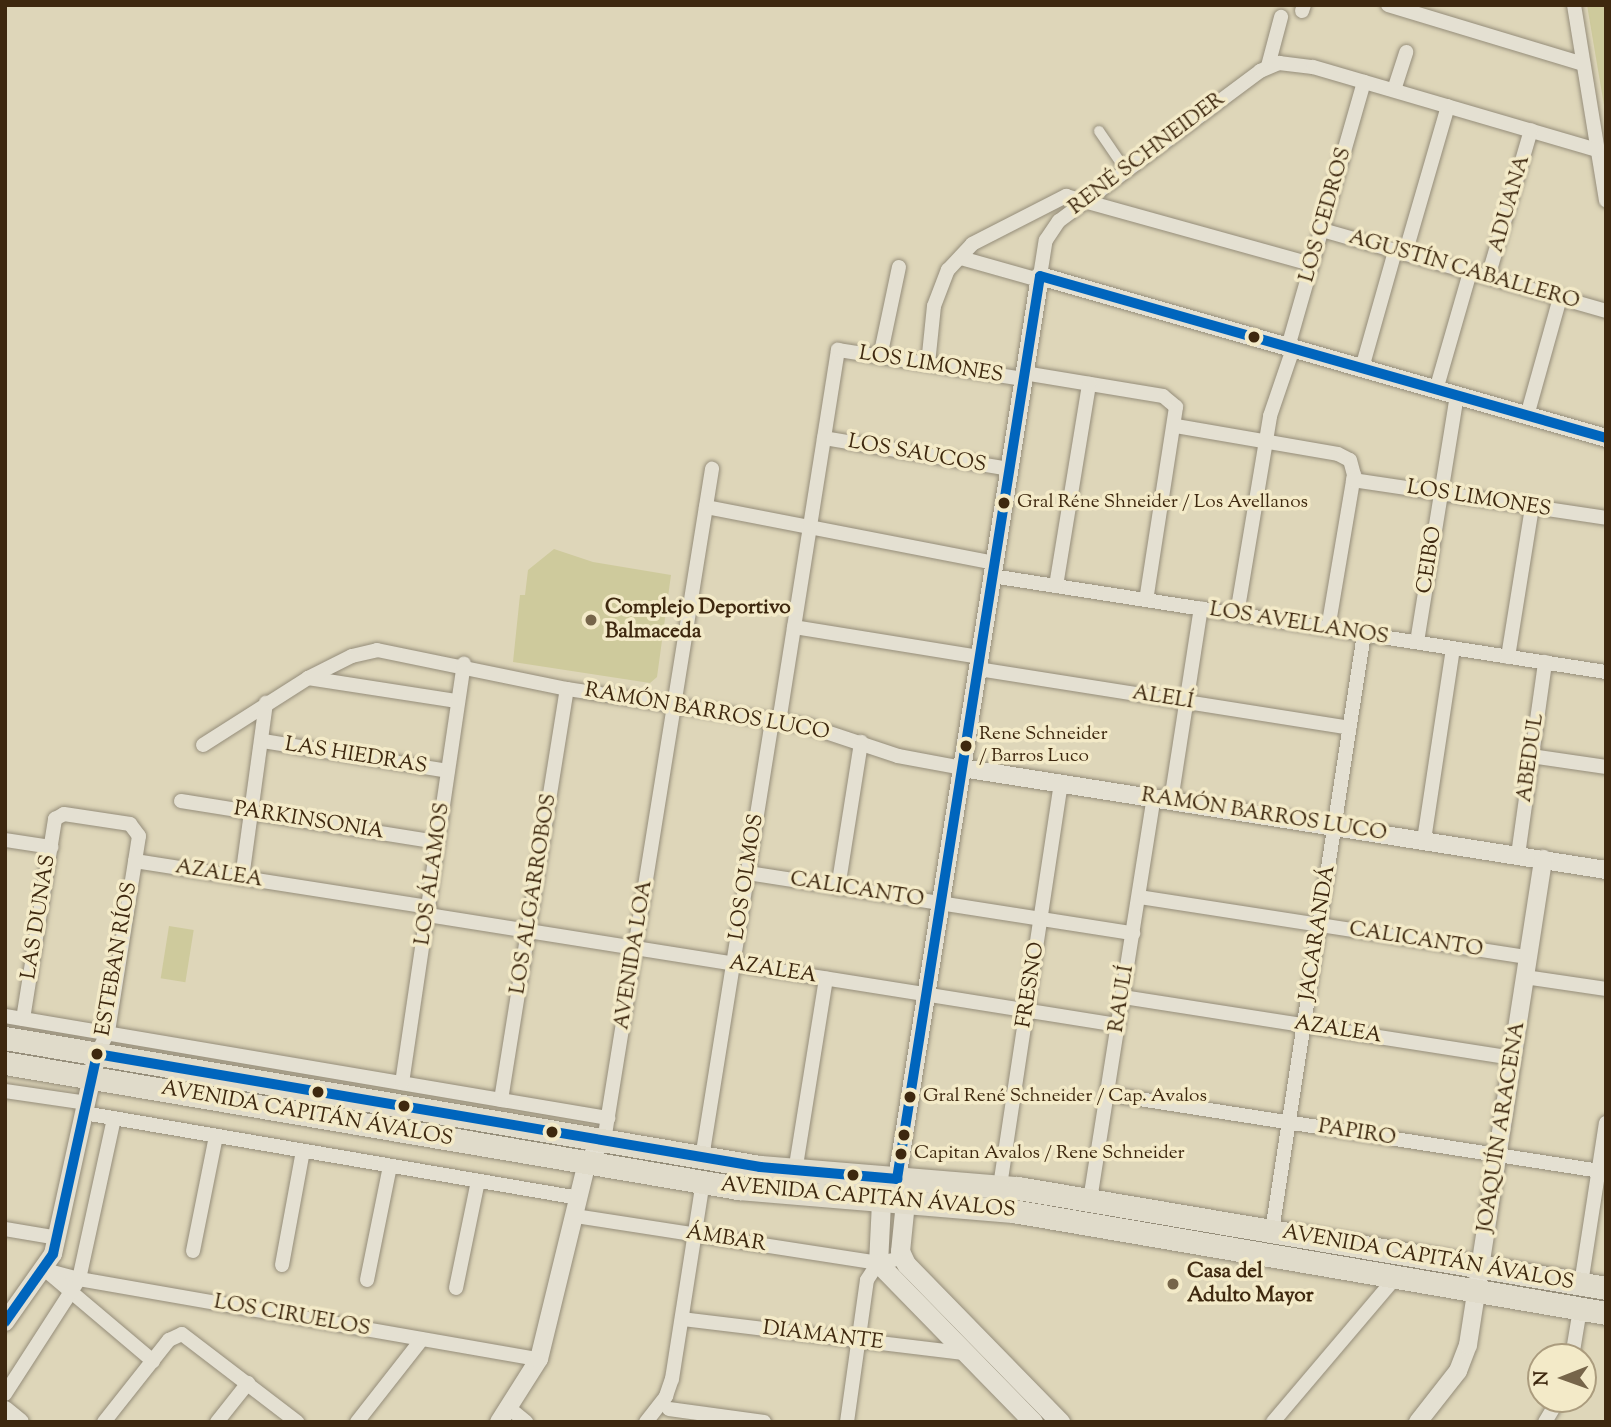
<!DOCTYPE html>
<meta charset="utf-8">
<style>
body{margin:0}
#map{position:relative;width:1611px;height:1427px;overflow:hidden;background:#ded6b9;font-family:"Sorts Mill Goudy",serif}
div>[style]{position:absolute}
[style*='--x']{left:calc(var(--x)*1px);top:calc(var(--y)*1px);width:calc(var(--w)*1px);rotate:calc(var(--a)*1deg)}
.green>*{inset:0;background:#ceca9c;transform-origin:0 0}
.roads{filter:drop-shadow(0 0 2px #958d7a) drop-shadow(0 0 2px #958d7a)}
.pedestrian>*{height:10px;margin:-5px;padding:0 5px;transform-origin:5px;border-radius:5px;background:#e4e0d2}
.minor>*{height:14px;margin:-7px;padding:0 7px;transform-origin:7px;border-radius:7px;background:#e4e0d2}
.tertiary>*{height:18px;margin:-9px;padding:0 9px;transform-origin:9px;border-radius:9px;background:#e4e0d2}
.secondary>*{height:19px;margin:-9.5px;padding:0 9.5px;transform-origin:9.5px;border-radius:9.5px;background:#e4e0d2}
.trunk>*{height:23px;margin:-11.5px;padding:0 11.5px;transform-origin:11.5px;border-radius:11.5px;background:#e0dbca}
.bus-1>*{height:10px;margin:-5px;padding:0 5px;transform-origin:5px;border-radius:5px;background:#0065bd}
.dots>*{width:19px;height:19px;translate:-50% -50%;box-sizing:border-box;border:4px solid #f3eac8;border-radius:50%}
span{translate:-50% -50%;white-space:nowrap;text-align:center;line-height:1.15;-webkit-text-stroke:7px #f3eac8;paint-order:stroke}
.bus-label{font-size:19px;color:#3e280f}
.left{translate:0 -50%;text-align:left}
.street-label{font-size:21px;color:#3e280f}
.poi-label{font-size:21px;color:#3e280f;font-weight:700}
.frame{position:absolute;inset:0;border:7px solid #3e280f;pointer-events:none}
.north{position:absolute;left:1527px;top:1343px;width:70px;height:70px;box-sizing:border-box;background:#f3eac8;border:2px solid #ab9c7e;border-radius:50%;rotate:269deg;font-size:19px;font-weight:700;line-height:28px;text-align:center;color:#3e280f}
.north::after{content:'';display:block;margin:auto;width:24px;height:32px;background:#76654a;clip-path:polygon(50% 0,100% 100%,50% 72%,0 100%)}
</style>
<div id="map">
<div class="green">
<i style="clip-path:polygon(1587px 5px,1606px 5px,1606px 117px)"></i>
<i style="clip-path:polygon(554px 549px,593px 562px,671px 575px,657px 677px,650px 683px,513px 662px,520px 595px,525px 595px,528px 570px)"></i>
<i style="left:169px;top:926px;width:25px;height:53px;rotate:9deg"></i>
</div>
<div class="roads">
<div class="pedestrian">
<i style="--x:1099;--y:131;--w:46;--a:55.6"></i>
</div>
<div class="minor">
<i style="--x:1388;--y:5;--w:204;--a:16.8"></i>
<i style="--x:1574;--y:5;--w:198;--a:80.7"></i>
<i style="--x:1302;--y:11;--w:6;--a:-72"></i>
<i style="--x:1268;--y:66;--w:51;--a:-75.1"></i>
<i style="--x:1394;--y:90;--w:40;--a:-72"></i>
<i style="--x:1322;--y:230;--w:295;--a:15.9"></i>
<i style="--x:1405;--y:254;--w:154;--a:-73.8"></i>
<i style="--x:961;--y:258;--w:81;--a:15.8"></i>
<i style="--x:1040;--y:276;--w:36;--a:-81"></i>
<i style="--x:1046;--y:240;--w:23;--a:-56"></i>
<i style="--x:1059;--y:221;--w:251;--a:-36.7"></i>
<i style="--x:1260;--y:71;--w:21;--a:-23"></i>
<i style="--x:1279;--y:63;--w:34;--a:7"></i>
<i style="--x:1313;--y:67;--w:296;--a:16.3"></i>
<i style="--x:1488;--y:277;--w:153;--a:-73.7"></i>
<i style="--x:1288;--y:347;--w:276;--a:-74"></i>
<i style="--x:880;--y:357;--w:92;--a:-78.1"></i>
<i style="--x:928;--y:364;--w:58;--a:-84.1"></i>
<i style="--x:934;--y:306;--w:39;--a:-69"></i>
<i style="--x:948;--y:270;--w:35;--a:-47"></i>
<i style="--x:972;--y:244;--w:106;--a:-27.1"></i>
<i style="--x:1066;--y:196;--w:255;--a:15.5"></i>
<i style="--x:1362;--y:368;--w:122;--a:-74.2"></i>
<i style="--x:1024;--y:373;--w:141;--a:9.4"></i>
<i style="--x:1163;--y:396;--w:17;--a:40"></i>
<i style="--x:1176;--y:407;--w:195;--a:98.8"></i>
<i style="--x:1436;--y:390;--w:123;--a:-73.9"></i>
<i style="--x:1527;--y:416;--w:123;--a:-74.4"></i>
<i style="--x:1176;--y:426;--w:164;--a:9.8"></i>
<i style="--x:1338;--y:454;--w:13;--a:27"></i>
<i style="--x:1350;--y:460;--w:16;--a:75"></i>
<i style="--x:1354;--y:475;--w:155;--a:99.6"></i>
<i style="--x:824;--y:438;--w:188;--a:9.5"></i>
<i style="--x:1353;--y:480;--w:256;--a:8.5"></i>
<i style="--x:706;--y:507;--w:293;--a:11"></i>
<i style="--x:992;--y:576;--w:621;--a:8.89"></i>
<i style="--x:1056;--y:586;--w:205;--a:-80.7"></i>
<i style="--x:1237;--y:614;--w:201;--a:-80.5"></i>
<i style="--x:1270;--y:416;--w:71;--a:-71.1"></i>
<i style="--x:794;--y:627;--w:188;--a:9.2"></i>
<i style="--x:1417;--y:642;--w:249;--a:-80.8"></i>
<i style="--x:1508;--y:657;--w:152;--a:-80.9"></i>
<i style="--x:978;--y:669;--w:376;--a:9"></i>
<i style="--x:308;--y:678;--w:151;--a:8.8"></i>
<i style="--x:779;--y:722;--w:377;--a:-81"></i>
<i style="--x:838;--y:350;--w:187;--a:8.9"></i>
<i style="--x:263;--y:741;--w:187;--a:9.2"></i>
<i style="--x:203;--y:745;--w:125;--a:-32.5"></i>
<i style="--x:308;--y:678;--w:49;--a:-26.6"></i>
<i style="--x:352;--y:656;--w:26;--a:-13"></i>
<i style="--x:377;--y:650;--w:194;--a:11.6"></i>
<i style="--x:567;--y:689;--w:244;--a:8.7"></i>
<i style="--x:808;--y:726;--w:95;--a:18.4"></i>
<i style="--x:898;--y:756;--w:65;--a:10.6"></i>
<i style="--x:1531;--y:756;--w:76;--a:8.3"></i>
<i style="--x:181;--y:801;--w:260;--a:9.1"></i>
<i style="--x:1171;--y:801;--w:195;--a:-81.2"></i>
<i style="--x:5;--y:840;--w:47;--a:8.7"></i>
<i style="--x:1424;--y:840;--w:194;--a:-81.4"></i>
<i style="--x:1518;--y:855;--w:195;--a:-82"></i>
<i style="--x:135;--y:861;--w:298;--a:8.9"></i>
<i style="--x:748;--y:873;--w:390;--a:8.9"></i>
<i style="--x:242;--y:878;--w:177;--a:-82.2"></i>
<i style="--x:838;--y:888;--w:148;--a:-81"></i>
<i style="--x:1139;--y:897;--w:394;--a:8.8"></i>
<i style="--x:428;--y:915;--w:699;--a:9.06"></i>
<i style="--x:1525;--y:977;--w:82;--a:8.4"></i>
<i style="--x:1123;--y:997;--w:394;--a:8.9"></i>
<i style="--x:5;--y:1016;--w:612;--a:9.6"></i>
<i style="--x:23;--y:1019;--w:203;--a:-80.9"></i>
<i style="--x:55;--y:819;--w:10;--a:-29"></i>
<i style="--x:64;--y:814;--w:67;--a:8.6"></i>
<i style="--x:130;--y:824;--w:15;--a:53"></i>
<i style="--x:139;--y:836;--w:198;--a:99"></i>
<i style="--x:108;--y:1032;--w:25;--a:117"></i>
<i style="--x:402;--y:1083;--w:424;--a:-81.6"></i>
<i style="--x:5;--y:1091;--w:83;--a:8.3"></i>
<i style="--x:1107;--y:1094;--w:505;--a:8.88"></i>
<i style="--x:501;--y:1100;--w:416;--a:-80.9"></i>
<i style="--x:84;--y:1113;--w:502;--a:9.74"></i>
<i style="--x:604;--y:1141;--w:681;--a:-80.87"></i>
<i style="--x:702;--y:1158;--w:443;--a:-80.9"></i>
<i style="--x:795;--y:1172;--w:196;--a:-80.9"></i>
<i style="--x:1000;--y:1186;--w:407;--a:-81.4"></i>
<i style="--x:1090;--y:1200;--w:407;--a:-81"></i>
<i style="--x:575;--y:1216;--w:307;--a:8.8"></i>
<i style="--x:5;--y:1229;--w:54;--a:9.6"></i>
<i style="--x:1272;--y:1231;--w:604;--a:-81.24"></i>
<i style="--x:193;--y:1251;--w:117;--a:-78.7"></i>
<i style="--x:282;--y:1265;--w:116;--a:-79.6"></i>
<i style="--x:45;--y:1270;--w:35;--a:15"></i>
<i style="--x:79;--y:1279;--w:467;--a:9.9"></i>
<i style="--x:50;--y:1274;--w:135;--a:40.2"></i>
<i style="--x:367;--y:1280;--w:116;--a:-78.6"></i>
<i style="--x:1581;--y:1284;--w:163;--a:-81.2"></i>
<i style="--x:456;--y:1288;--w:109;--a:-78.4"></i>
<i style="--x:682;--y:1319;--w:285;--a:6.9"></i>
<i style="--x:1572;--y:1357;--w:49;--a:-80.5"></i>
<i style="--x:5;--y:1394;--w:137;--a:-57.2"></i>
<i style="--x:79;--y:1279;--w:164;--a:-77.7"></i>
<i style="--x:509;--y:1408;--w:22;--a:39"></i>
<i style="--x:669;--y:1409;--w:96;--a:7.8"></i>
<i style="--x:104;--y:1422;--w:105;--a:-51.6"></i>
<i style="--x:169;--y:1340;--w:14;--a:-25"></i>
<i style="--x:182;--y:1334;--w:145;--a:37.4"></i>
<i style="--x:217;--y:1422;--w:50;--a:-51.5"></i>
<i style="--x:357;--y:1422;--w:105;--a:-51.9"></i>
<i style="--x:646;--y:1422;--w:33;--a:-52"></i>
<i style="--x:666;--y:1396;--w:18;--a:-71"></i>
<i style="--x:672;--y:1379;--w:199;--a:-81.1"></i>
<i style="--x:847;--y:1422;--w:143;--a:-82"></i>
<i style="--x:867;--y:1280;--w:20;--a:-57"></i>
<i style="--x:878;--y:1263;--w:25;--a:-11"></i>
<i style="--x:1273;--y:1422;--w:190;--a:-49.7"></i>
<i style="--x:1545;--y:1422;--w:27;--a:-59"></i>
</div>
<div class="tertiary">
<i style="--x:962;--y:768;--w:652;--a:9"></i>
<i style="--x:897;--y:1179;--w:914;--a:-81"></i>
<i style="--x:1040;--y:276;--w:589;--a:15.97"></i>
<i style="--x:5;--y:1322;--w:83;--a:-54.8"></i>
<i style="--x:53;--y:1254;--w:205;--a:-77.6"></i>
<i style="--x:5;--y:1410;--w:19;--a:39"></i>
<i style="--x:499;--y:1422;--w:75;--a:-57.6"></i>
<i style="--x:539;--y:1359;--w:203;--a:-76.3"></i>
<i style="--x:587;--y:1162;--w:13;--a:-51"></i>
<i style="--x:1418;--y:1422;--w:65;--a:-51.9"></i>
<i style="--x:1458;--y:1371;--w:28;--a:-69"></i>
<i style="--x:1468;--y:1345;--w:492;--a:-81.2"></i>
</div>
<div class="secondary">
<i style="--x:890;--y:1189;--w:16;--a:125"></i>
<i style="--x:881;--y:1202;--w:61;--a:92.8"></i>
<i style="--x:878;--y:1263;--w:222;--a:45.7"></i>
<i style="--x:901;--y:1190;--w:13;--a:72"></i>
<i style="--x:905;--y:1202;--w:49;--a:95.8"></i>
<i style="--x:900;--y:1251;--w:14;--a:65"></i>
<i style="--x:906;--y:1264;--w:221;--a:45.7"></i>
</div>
<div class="trunk">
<i style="--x:5;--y:1038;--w:766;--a:9.7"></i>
<i style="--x:760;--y:1167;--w:259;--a:4.7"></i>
<i style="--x:1018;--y:1188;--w:596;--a:9.65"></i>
<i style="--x:5;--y:1063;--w:744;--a:9.68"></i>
<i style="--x:738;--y:1188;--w:276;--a:4.8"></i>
<i style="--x:1013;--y:1211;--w:602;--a:9.76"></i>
</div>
</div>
<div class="bus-1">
<i style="--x:5;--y:1322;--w:83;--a:-54.8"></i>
<i style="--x:53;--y:1254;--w:205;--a:-77.6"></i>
<i style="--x:97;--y:1054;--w:673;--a:9.67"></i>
<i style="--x:760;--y:1167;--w:138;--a:5"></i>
<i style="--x:897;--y:1179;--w:914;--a:-81"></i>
<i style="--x:1040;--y:276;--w:589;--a:15.97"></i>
</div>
<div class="dots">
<i style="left:1254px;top:337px;background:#3e280f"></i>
<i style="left:1004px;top:503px;background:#3e280f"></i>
<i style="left:591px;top:620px;background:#76654a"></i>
<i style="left:966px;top:746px;background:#3e280f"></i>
<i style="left:97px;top:1054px;background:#3e280f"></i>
<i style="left:318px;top:1092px;background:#3e280f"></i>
<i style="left:910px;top:1097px;background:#3e280f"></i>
<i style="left:404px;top:1106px;background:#3e280f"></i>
<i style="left:552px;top:1132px;background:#3e280f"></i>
<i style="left:904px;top:1135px;background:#3e280f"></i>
<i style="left:901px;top:1154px;background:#3e280f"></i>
<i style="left:853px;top:1175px;background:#3e280f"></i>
<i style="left:1173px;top:1284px;background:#76654a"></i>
</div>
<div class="bus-label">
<span class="left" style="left:1017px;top:503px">Gral Réne Shneider / Los Avellanos</span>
<span class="left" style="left:979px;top:746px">Rene Schneider<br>/ Barros Luco</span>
<span class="left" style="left:923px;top:1097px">Gral René Schneider / Cap. Avalos</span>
<span class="left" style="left:914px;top:1154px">Capitan Avalos / Rene Schneider</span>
</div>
<div class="street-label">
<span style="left:1147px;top:154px;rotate:-37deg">RENÉ SCHNEIDER</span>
<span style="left:1510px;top:204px;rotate:-74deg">ADUANA</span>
<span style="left:1326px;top:215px;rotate:-74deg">LOS CEDROS</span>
<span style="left:1464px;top:270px;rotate:16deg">AGUSTÍN CABALLERO</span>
<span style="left:931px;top:365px;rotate:9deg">LOS LIMONES</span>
<span style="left:917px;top:454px;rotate:10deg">LOS SAUCOS</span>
<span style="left:1479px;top:499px;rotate:9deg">LOS LIMONES</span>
<span style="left:1430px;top:560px;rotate:-81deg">CEIBO</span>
<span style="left:1299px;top:624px;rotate:9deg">LOS AVELLANOS</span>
<span style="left:1163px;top:698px;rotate:9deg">ALELÍ</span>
<span style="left:707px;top:712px;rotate:10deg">RAMÓN BARROS LUCO</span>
<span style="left:356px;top:756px;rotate:9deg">LAS HIEDRAS</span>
<span style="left:1531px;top:758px;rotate:-82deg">ABEDUL</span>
<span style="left:1264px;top:815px;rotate:9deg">RAMÓN BARROS LUCO</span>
<span style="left:309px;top:821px;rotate:9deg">PARKINSONIA</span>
<span style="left:219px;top:874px;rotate:9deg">AZALEA</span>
<span style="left:433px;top:874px;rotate:-82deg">LOS ÁLAMOS</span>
<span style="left:747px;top:877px;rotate:-81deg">LOS OLMOS</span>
<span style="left:857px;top:890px;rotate:9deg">CALICANTO</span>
<span style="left:534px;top:894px;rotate:-81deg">LOS ALGARROBOS</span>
<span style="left:39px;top:917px;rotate:-81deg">LAS DUNAS</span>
<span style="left:1318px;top:933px;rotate:-81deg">JACARANDÁ</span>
<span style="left:1416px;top:940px;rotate:9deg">CALICANTO</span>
<span style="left:634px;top:955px;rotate:-81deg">AVENIDA LOA</span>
<span style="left:117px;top:959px;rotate:-80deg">ESTEBAN RÍOS</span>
<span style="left:773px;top:970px;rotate:9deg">AZALEA</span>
<span style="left:1031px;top:985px;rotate:-81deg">FRESNO</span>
<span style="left:1122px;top:999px;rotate:-81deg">RAULÍ</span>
<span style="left:1338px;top:1030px;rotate:9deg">AZALEA</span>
<span style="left:307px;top:1114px;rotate:10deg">AVENIDA CAPITÁN ÁVALOS</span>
<span style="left:1502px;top:1127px;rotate:-81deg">JOAQUÍN ARACENA</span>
<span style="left:1357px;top:1133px;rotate:9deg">PAPIRO</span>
<span style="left:868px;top:1198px;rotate:5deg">AVENIDA CAPITÁN ÁVALOS</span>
<span style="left:726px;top:1239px;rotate:9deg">ÁMBAR</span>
<span style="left:1428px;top:1258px;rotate:10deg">AVENIDA CAPITÁN ÁVALOS</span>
<span style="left:292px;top:1316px;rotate:10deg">LOS CIRUELOS</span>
<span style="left:823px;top:1336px;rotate:7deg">DIAMANTE</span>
</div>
<div class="poi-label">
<span class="left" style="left:605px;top:620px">Complejo Deportivo<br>Balmaceda</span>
<span class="left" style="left:1187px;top:1284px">Casa del<br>Adulto Mayor</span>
</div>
<div class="frame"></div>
<div class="north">N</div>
</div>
